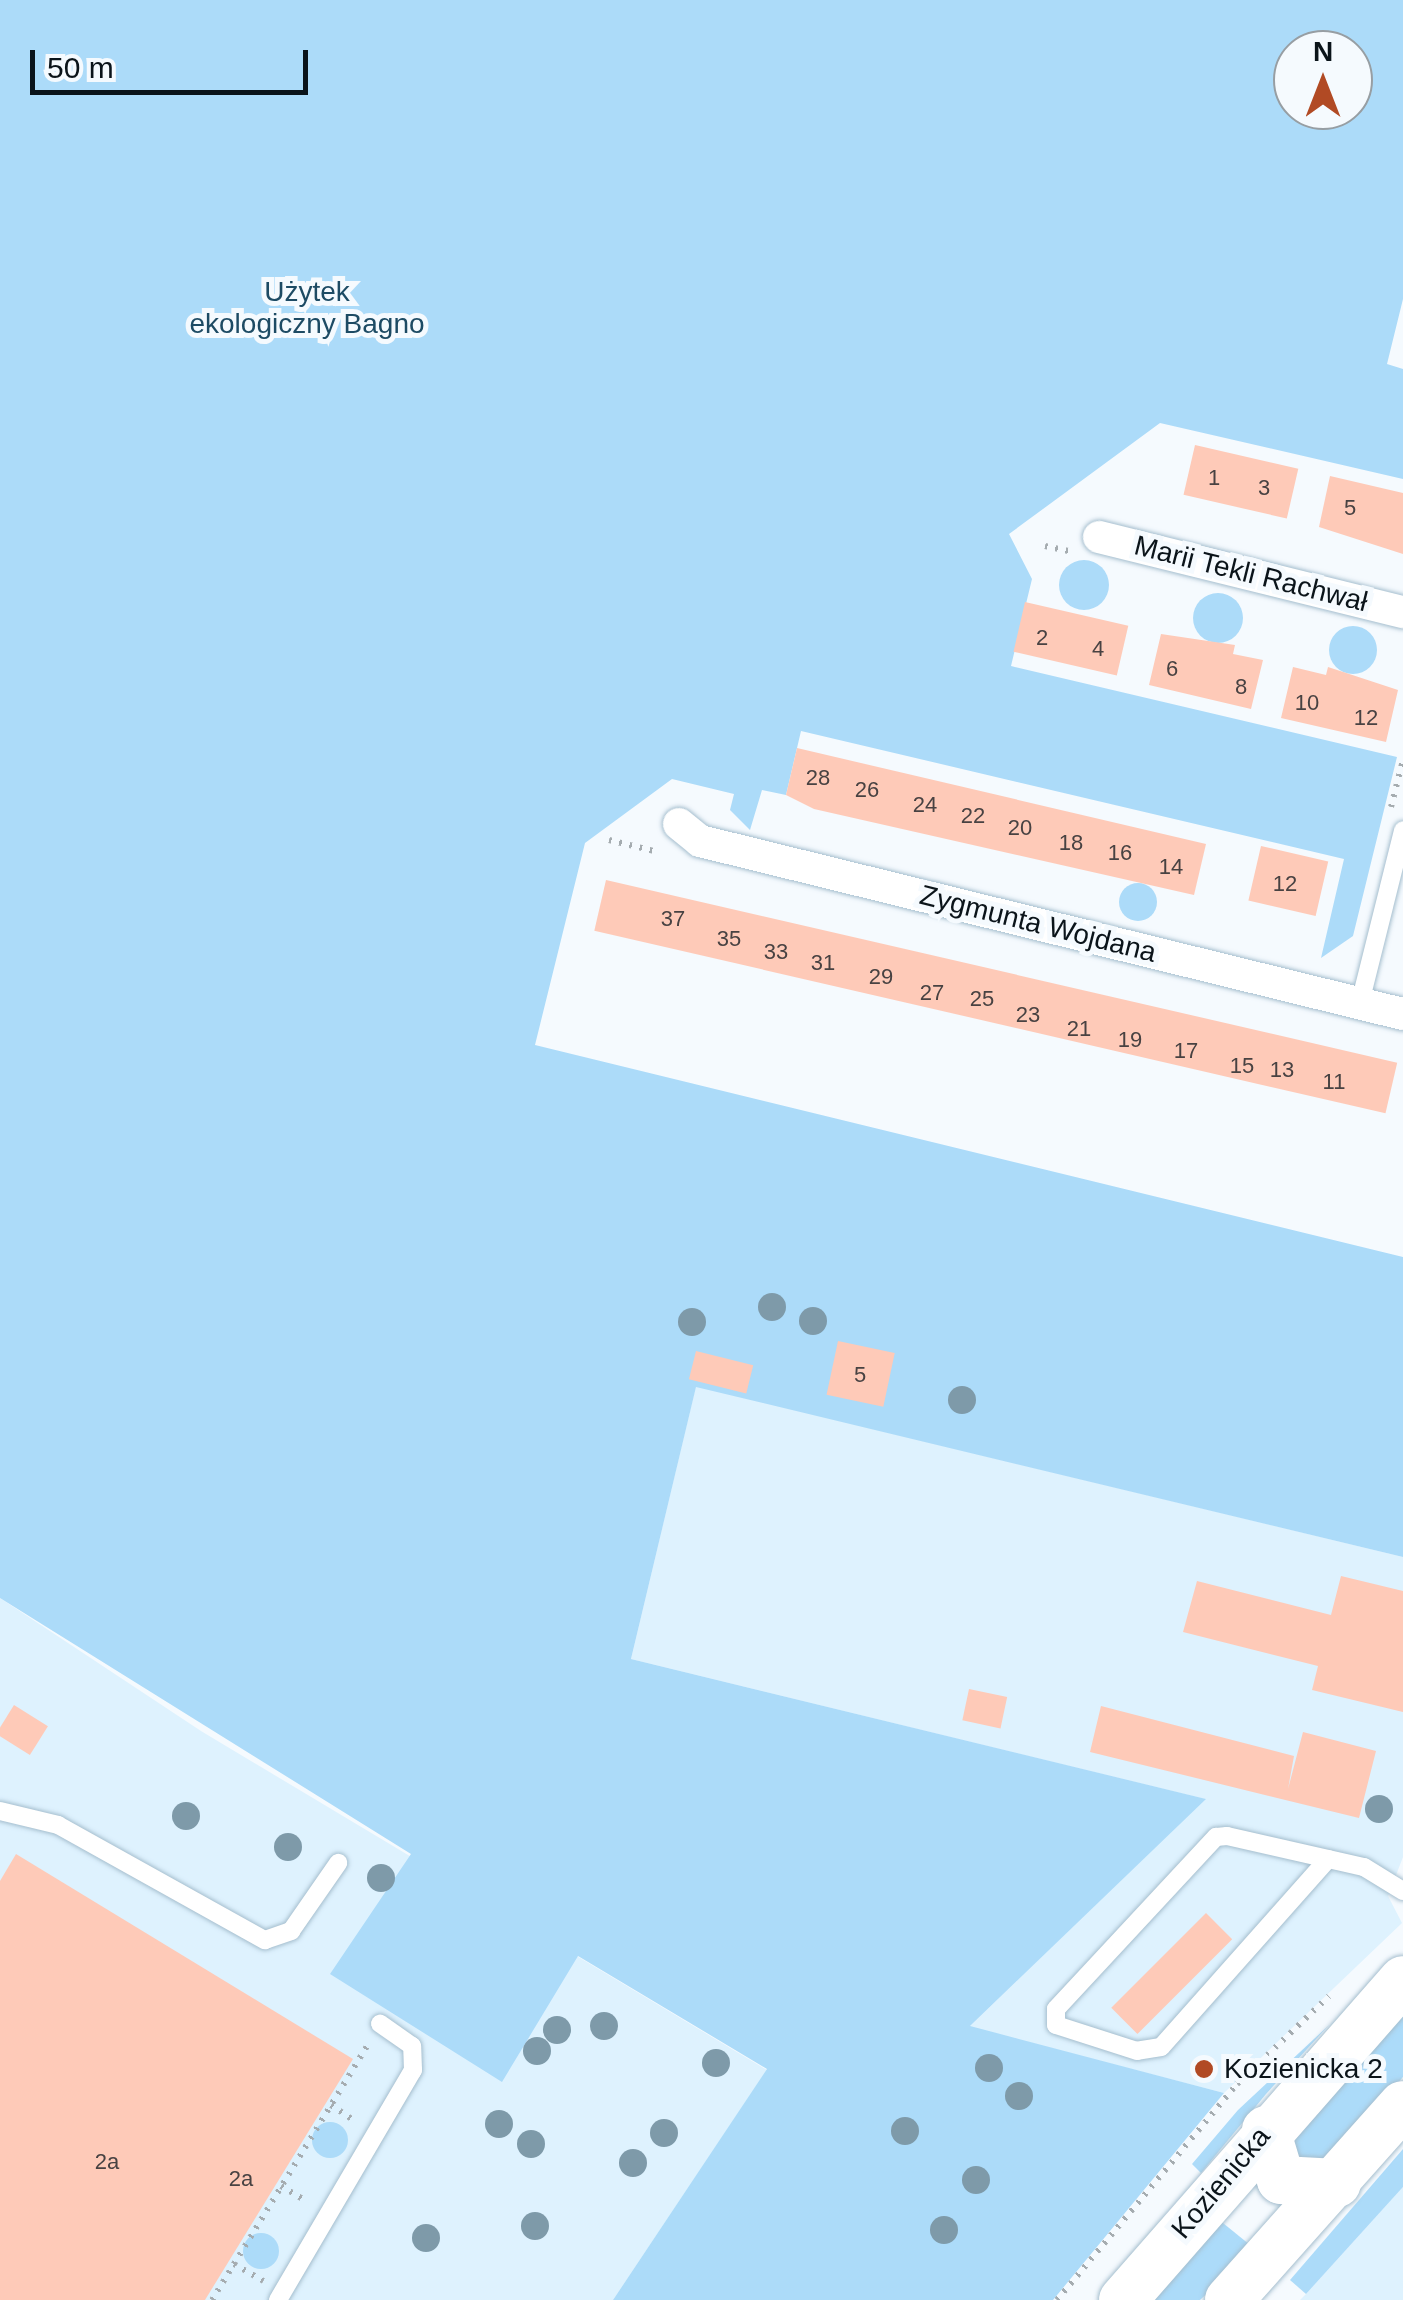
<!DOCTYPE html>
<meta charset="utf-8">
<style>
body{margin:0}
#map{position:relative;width:1403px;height:2300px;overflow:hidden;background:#f5fafe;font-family:Arial,sans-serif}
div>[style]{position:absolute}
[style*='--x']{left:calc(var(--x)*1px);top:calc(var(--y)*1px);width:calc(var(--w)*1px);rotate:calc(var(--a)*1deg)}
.built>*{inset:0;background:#def2fe}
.green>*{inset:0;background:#acdbf9}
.round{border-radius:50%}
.building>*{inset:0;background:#fecab8;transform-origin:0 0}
.path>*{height:6px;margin-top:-3px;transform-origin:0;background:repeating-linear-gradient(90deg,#a5acb0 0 2.5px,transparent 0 10.5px)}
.roads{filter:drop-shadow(0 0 2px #a5bece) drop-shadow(0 0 2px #a5bece)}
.lane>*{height:18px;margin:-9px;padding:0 9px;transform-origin:9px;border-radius:9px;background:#fff}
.street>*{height:32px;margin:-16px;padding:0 16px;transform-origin:16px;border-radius:16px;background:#fff}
.secondary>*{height:48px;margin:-24px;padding:0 24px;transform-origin:24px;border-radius:24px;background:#fff}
.trees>*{width:28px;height:28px;margin:-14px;border-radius:50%;background:#7e9aa9}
.dots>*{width:28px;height:28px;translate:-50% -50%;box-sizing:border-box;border:5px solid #f5fafe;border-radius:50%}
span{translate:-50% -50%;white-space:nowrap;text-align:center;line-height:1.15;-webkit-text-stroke:10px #f5fafe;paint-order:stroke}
.number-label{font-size:22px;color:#484242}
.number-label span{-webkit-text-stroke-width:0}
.park-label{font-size:28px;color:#1d4b64}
.street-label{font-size:28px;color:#0b141a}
.poi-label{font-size:28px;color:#0b141a}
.left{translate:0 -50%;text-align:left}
.north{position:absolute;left:1273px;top:30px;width:100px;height:100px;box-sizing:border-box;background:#f5fafe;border:2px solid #979ea3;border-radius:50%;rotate:0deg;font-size:28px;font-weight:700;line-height:40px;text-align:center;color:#0b141a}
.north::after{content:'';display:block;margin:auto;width:35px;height:45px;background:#b14a24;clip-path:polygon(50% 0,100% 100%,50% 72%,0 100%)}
.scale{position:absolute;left:30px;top:50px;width:278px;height:45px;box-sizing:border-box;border:5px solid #0b141a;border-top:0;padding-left:12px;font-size:30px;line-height:35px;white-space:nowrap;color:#0b141a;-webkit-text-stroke:8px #f5fafe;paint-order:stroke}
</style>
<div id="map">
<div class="built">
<i style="clip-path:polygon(696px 1386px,1403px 1557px,1403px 1857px,1388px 1896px,1402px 1923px,1224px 2093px,969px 2027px,1205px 1799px,631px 1659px)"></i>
<i style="clip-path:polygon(0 1598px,201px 1731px,767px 2070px,613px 2300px,0 2300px)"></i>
<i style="clip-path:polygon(1403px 2187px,1403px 2300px,1300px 2300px,1306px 2294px)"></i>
</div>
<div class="green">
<i style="clip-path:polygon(evenodd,0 0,1403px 0,1403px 299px,1387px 364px,1403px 369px,1403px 479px,1160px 423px,1009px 534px,1032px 579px,1011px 666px,1397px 757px,1353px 936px,1321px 958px,1344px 859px,801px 731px,786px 795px,762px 790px,750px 830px,730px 810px,734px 794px,672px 779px,585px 843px,535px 1045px,1403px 1257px,1403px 1557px,696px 1387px,631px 1659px,1206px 1799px,970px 2026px,1224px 2093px,1053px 2300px,613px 2300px,767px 2069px,578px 1956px,502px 2082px,330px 1974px,411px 1854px,0 1598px,0 0,1293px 50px,1353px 50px,1353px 110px,1293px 110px,1293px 50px)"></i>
<i class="round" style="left:1059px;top:560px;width:50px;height:50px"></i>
<i class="round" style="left:1193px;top:593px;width:50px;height:50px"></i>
<i class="round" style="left:1329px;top:626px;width:48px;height:48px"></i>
<i class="round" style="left:1119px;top:883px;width:38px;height:38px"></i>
<i style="clip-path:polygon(1403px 2013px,1403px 2077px,1329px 2161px,1296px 2161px,1291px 2136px)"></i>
<i style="clip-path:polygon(1329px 2025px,1266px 2094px,1201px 2173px,1192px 2164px,1238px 2110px)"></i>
<i class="round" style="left:312px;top:2122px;width:36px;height:36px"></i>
<i style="clip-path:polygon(1403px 2149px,1403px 2187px,1306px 2294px,1290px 2280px)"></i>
<i style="clip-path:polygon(1218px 2219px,1255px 2249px,1200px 2300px,1153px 2300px)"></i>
<i class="round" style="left:243px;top:2233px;width:36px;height:36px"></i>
</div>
<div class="building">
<i style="left:1195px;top:445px;width:106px;height:51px;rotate:13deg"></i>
<i style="clip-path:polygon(1330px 476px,1403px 493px,1403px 554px,1319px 527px)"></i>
<i style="left:1025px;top:602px;width:106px;height:51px;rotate:13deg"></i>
<i style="clip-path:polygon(1161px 634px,1235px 645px,1233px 654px,1263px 660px,1251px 709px,1149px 685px)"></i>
<i style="clip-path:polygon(1293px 667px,1326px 675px,1328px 667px,1398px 690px,1386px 742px,1281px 718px)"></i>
<i style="clip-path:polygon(797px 748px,1206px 844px,1194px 895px,814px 809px,786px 795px)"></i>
<i style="left:1261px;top:846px;width:69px;height:56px;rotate:13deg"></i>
<i style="left:606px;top:880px;width:812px;height:52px;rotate:13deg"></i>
<i style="left:838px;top:1341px;width:58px;height:55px;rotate:12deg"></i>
<i style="left:696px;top:1351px;width:59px;height:29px;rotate:14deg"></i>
<i style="clip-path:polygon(1341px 1576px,1403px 1591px,1403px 1712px,1312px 1690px,1318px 1666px,1183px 1632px,1197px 1581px,1331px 1615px)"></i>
<i style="left:969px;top:1689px;width:39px;height:32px;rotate:12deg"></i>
<i style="left:14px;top:1705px;width:40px;height:34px;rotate:32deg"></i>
<i style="clip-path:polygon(1101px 1706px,1294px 1756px,1288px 1789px,1303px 1732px,1376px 1751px,1359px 1818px,1090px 1752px)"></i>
<i style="clip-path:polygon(16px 1854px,353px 2059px,205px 2300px,0 2300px,0 1881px)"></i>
<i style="left:1206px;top:1913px;width:37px;height:134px;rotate:45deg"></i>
<i style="left:1204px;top:2057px;width:17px;height:16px;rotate:45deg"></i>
</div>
<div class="path">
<i style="--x:1045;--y:546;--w:24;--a:12"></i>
<i style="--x:1391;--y:807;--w:49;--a:-75.7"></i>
<i style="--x:609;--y:840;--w:50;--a:13.8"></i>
<i style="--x:331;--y:2105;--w:29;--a:34"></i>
<i style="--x:281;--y:2186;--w:29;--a:31"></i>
<i style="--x:234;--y:2264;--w:34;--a:30"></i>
<i style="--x:212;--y:2300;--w:298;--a:-58.6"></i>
<i style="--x:1057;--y:2300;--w:281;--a:-50.2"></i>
<i style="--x:1237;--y:2084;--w:127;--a:-43.7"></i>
</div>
<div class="roads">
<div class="lane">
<i style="--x:1360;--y:1003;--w:178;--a:-76"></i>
<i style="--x:0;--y:1811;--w:60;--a:13.6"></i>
<i style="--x:58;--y:1825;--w:237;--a:29.1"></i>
<i style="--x:265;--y:1940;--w:28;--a:-19"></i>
<i style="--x:291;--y:1931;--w:83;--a:-55.3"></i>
<i style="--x:1328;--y:1859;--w:251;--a:131.6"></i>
<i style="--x:1161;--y:2047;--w:24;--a:171"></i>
<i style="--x:1137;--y:2051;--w:85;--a:-162.2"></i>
<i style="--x:1056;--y:2025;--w:16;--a:-90"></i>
<i style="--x:1056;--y:2009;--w:235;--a:-47.1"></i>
<i style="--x:1216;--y:1837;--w:11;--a:-5"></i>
<i style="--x:1227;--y:1836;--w:140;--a:12.8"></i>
<i style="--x:1364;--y:1867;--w:46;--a:31.6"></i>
<i style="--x:278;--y:2300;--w:267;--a:-59.6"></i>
<i style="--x:413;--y:2070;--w:24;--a:-92"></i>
<i style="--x:412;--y:2046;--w:39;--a:-145"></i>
</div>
<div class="street">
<i style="--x:1099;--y:537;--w:313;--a:13.9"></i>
<i style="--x:679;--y:824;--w:27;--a:39"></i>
<i style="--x:700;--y:841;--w:724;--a:13.83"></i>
</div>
<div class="secondary">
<i style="--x:1266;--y:2130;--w:52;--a:73.3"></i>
<i style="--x:1281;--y:2180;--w:56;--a:3.1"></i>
<i style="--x:1123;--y:2300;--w:425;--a:-48.8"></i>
<i style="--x:1229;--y:2300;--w:261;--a:-48.3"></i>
</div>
</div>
<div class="trees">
<i style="left:772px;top:1307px"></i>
<i style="left:813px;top:1321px"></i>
<i style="left:692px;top:1322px"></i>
<i style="left:962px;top:1400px"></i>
<i style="left:1379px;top:1809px"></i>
<i style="left:186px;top:1816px"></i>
<i style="left:288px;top:1847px"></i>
<i style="left:381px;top:1878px"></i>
<i style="left:604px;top:2026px"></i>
<i style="left:557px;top:2030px"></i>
<i style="left:537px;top:2051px"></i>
<i style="left:716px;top:2063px"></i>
<i style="left:989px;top:2068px"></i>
<i style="left:1019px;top:2096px"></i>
<i style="left:499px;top:2124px"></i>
<i style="left:905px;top:2131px"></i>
<i style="left:664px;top:2133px"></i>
<i style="left:531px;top:2144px"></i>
<i style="left:633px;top:2163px"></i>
<i style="left:976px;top:2180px"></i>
<i style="left:535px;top:2226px"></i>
<i style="left:944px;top:2230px"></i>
<i style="left:426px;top:2238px"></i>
</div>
<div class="dots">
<i style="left:1204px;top:2069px;background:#b14a24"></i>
</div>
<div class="number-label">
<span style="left:1214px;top:478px">1</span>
<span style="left:1264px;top:488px">3</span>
<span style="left:1350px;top:508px">5</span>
<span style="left:1042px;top:638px">2</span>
<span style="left:1098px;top:649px">4</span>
<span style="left:1172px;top:669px">6</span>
<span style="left:1241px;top:687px">8</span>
<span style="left:1307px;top:703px">10</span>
<span style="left:1366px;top:718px">12</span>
<span style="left:818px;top:778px">28</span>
<span style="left:867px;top:790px">26</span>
<span style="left:925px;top:805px">24</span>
<span style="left:973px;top:816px">22</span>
<span style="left:1020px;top:828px">20</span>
<span style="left:1071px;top:843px">18</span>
<span style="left:1120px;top:853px">16</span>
<span style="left:1171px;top:867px">14</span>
<span style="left:1285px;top:884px">12</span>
<span style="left:673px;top:919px">37</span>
<span style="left:729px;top:939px">35</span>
<span style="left:776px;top:952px">33</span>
<span style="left:823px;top:963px">31</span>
<span style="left:881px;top:977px">29</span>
<span style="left:932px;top:993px">27</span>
<span style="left:982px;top:999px">25</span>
<span style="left:1028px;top:1015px">23</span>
<span style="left:1079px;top:1029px">21</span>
<span style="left:1130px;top:1040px">19</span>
<span style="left:1186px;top:1051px">17</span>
<span style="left:1242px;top:1066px">15</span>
<span style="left:1282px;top:1070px">13</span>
<span style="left:1334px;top:1082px">11</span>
<span style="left:860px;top:1375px">5</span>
<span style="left:107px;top:2162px">2a</span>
<span style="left:241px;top:2179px">2a</span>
</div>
<div class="park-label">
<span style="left:307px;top:308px">Użytek<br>ekologiczny Bagno</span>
</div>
<div class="street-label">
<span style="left:1251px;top:574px;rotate:14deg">Marii Tekli Rachwał</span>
<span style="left:1038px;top:924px;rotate:14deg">Zygmunta Wojdana</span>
<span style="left:1221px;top:2183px;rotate:-50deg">Kozienicka</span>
</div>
<div class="poi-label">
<span class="left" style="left:1224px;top:2069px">Kozienicka 2</span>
</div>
<div class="north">N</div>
<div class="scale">50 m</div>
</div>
